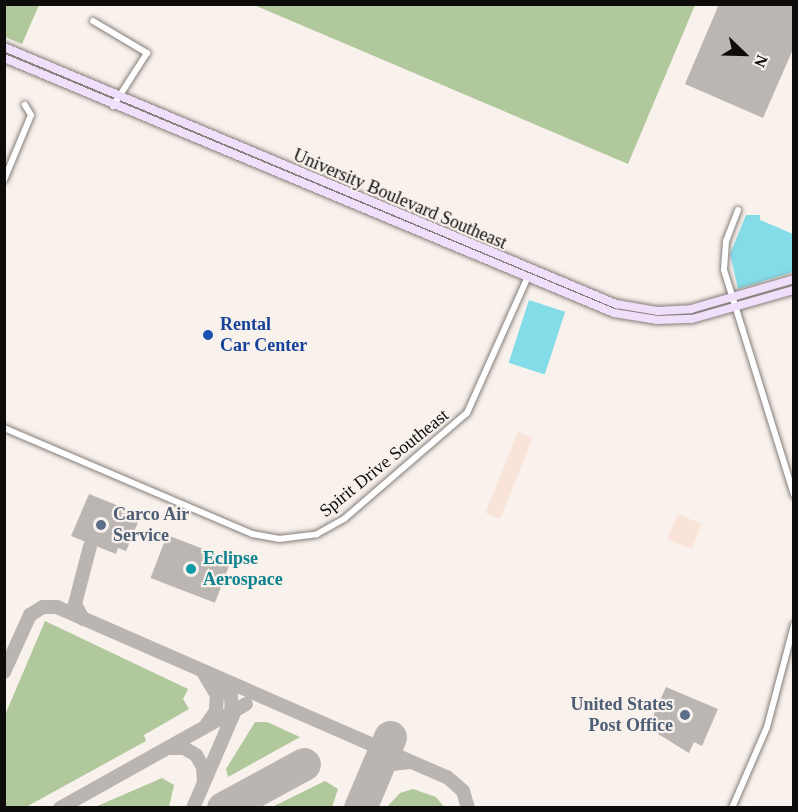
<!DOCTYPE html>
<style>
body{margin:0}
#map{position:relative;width:798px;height:812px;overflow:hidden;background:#f8f1ec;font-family:Georgia,serif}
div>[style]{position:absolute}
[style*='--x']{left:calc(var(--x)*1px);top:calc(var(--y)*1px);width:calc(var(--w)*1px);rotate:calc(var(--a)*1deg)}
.industrial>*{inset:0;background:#fae3d8;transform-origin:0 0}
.green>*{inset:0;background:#b1c79c}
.water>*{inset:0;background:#84dce9;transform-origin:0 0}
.taxiway>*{height:14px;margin:-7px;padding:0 7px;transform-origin:7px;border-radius:7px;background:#bab5b1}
.runway>*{height:33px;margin:-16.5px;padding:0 16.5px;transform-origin:16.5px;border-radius:16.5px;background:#bab5b1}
.building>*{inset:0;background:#bcb6b2;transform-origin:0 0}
.roads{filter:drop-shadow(0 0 2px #847e7a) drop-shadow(0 0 2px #847e7a)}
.minor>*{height:6px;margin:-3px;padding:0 3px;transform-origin:3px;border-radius:3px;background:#fff}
.major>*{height:8px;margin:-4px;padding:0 4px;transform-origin:4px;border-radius:4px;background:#f0dffa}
.dots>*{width:16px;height:16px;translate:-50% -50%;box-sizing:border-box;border:3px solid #f8f1ec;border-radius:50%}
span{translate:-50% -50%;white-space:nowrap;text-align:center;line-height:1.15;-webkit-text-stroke:4.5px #f8f1ec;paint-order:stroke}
.street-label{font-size:18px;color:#0e0c0a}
.transit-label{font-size:18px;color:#164399;font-weight:700}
.left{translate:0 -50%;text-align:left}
.service-label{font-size:18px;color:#4e5e75;font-weight:700}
.right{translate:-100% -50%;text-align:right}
.culture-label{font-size:18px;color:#0d838f;font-weight:700}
.frame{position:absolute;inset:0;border:6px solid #0e0c0a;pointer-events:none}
.north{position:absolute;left:714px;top:24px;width:60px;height:60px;-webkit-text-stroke:4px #f8f1ec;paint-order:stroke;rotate:113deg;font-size:16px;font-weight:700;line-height:24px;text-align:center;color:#0e0c0a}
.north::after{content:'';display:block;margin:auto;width:21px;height:27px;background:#0e0c0a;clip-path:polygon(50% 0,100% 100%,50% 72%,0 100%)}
</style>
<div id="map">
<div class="industrial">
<i style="left:518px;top:432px;width:16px;height:87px;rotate:22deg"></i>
<i style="left:678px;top:514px;width:26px;height:27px;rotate:23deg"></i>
</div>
<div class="green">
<i style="clip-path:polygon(4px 5px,39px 5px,22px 44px,5px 37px)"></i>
<i style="clip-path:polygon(254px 5px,695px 5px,628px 164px)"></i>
<i style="clip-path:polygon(45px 621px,188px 689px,183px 699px,189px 709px,144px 735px,146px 741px,26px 807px,5px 807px,5px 715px)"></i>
<i style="clip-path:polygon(255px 722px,267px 722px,300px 737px,228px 777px,226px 769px)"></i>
<i style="clip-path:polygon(162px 778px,174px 785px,169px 807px,95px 807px)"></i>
<i style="clip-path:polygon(325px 781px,338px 789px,332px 807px,272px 807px)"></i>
<i style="clip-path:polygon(413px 789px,436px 797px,444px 807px,387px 807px,400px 793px)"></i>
</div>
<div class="water">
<i style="clip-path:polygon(746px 215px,760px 215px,760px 220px,793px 234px,793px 272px,738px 289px,730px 254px)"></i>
<i style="left:529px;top:300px;width:38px;height:66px;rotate:18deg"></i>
</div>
<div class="taxiway">
<i style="--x:83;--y:619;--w:17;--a:-118"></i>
<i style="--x:75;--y:604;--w:60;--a:-75.5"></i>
<i style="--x:4;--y:672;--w:63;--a:-65.5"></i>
<i style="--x:30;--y:615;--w:15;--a:-32"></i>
<i style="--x:43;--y:607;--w:14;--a:0"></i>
<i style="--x:57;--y:607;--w:425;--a:23.6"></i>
<i style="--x:447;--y:777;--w:21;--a:41"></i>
<i style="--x:463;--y:791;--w:18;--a:74"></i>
<i style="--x:203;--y:672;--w:27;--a:59"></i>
<i style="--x:217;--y:695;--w:16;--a:94"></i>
<i style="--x:216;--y:711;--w:16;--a:125"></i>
<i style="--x:218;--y:678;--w:22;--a:54"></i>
<i style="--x:231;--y:696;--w:21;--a:87"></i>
<i style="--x:168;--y:748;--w:16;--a:0"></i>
<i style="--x:184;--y:748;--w:14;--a:30"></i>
<i style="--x:196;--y:755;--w:14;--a:60"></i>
<i style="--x:203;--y:767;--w:14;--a:86"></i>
<i style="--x:60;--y:808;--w:213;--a:-29.2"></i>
<i style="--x:193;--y:808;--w:109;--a:-66.7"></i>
<i style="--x:360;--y:808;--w:37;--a:-64"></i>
<i style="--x:376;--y:775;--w:19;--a:-35"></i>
<i style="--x:392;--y:764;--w:18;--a:-6"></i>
</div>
<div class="runway">
<i style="--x:223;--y:808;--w:92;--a:-28.5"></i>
<i style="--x:360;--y:808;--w:77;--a:-67.1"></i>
</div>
<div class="building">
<i style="clip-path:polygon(719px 4px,794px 4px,794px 47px,763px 118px,685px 84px)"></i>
<i style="clip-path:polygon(89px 494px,134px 512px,132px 517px,139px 520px,126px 551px,118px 548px,116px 554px,71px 536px)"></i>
<i style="left:167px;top:535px;width:69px;height:46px;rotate:21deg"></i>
<i style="clip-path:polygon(666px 687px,718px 709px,702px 746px,694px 742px,689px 753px,658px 734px,661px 726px,651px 721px)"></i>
</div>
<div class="roads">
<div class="minor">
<i style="--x:93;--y:21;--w:63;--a:30.7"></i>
<i style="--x:147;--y:53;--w:63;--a:122.7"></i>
<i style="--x:4;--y:180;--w:70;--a:-67.4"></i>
<i style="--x:31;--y:115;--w:12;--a:-121"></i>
<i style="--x:738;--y:210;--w:33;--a:111"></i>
<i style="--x:726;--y:241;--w:29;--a:94"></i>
<i style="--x:724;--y:270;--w:236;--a:72.7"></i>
<i style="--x:4;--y:428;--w:270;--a:23.1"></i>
<i style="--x:252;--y:534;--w:27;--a:10"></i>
<i style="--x:279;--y:539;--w:38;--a:-7"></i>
<i style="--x:317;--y:534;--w:31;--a:-29"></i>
<i style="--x:344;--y:519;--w:162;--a:-40.8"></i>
<i style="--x:467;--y:413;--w:147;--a:-65.9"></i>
<i style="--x:732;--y:808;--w:88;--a:-66.6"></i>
<i style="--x:767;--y:727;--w:106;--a:-75.2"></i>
</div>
<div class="major">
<i style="--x:4;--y:47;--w:664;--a:22.78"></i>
<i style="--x:616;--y:304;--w:43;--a:9.5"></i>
<i style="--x:658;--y:311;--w:33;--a:-3"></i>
<i style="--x:691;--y:309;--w:107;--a:-16.2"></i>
<i style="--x:4;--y:58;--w:661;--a:22.69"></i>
<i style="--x:614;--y:313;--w:44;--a:9.2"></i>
<i style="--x:657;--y:320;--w:35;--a:-2"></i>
<i style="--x:692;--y:319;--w:106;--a:-15.9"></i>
</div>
</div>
<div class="dots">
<i style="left:208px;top:335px;background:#1a4fb4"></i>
<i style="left:101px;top:525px;background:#5c6f8a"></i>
<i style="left:191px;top:569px;background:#0f9aa8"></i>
<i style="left:685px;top:715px;background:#5c6f8a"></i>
</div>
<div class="street-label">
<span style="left:400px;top:199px;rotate:23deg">University Boulevard Southeast</span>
<span style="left:384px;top:463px;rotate:-39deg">Spirit Drive Southeast</span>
</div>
<div class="transit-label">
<span class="left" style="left:220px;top:335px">Rental<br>Car Center</span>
</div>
<div class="service-label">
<span class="left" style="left:113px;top:525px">Carco Air<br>Service</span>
<span class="right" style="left:673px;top:715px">United States<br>Post Office</span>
</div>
<div class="culture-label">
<span class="left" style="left:203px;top:569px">Eclipse<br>Aerospace</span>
</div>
<div class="frame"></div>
<div class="north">N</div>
</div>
